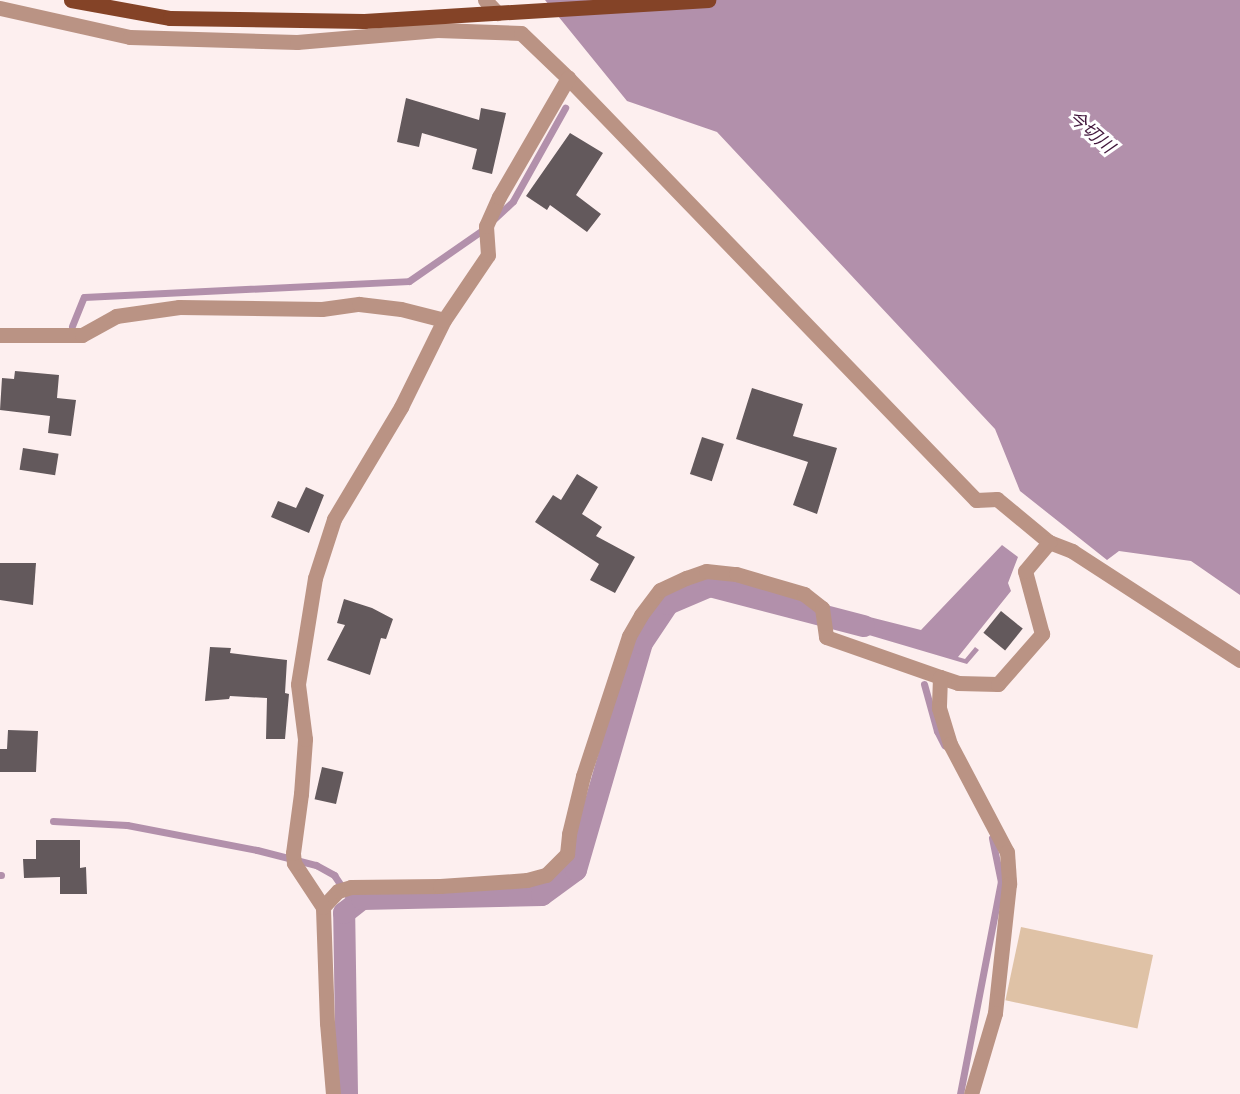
<!DOCTYPE html>
<meta charset="utf-8">
<style>
body{margin:0}
#map{position:relative;width:1240px;height:1094px;overflow:hidden;background:#fdefef;font-family:Cabin,"Noto Sans JP",sans-serif}
div>[style]{position:absolute}
[style*='--x']{left:calc(var(--x)*1px);top:calc(var(--y)*1px);width:calc(var(--w)*1px);rotate:calc(var(--a)*1deg)}
.green>*{inset:0;background:#dfc2a6;transform-origin:0 0}
.water>*{inset:0;background:#b290ab}
.stream>*{height:7px;margin:-3.5px;padding:0 3.5px;transform-origin:3.5px;border-radius:3.5px;background:#b290ab}
.canal>*{height:22px;margin:-11px;padding:0 11px;transform-origin:11px;border-radius:11px;background:#b290ab}
.building>*{inset:0;background:#63595c;transform-origin:0 0}
.minor>*{height:15px;margin:-7.5px;padding:0 7.5px;transform-origin:7.5px;border-radius:7.5px;background:#ba9384}
.major>*{height:15px;margin:-7.5px;padding:0 7.5px;transform-origin:7.5px;border-radius:7.5px;background:#844327}
span{translate:-50% -50%;white-space:nowrap;text-align:center;line-height:1.15;-webkit-text-stroke:6px #fff;paint-order:stroke}
.water-label{font-size:18px;color:#40153a;font-style:italic}
</style>
<div id="map">
<div class="green">
<i style="left:1021px;top:927px;width:135px;height:75px;rotate:12deg"></i>
</div>
<div class="water">
<i style="clip-path:polygon(545px 0,1240px 0,1240px 595px,1191px 561px,1119px 551px,1107px 560px,1020px 491px,995px 429px,717px 132px,627px 101px)"></i>
<i style="clip-path:polygon(1002px 545px,1018px 557px,1008px 583px,1011px 591px,958px 657px,965px 659px,975px 647px,979px 650px,967px 664px,835px 625px,834px 608px,921px 630px)"></i>
</div>
<div class="stream">
<i style="--x:494;--y:219;--w:26;--a:-43"></i>
<i style="--x:513;--y:201;--w:107;--a:-60.8"></i>
<i style="--x:72;--y:326;--w:31;--a:-68"></i>
<i style="--x:84;--y:297;--w:325;--a:-2.8"></i>
<i style="--x:409;--y:281;--w:91;--a:-34.7"></i>
<i style="--x:924;--y:684;--w:49;--a:74.5"></i>
<i style="--x:937;--y:731;--w:16;--a:63"></i>
<i style="--x:53;--y:821;--w:74;--a:3.1"></i>
<i style="--x:127;--y:825;--w:132;--a:10.9"></i>
<i style="--x:257;--y:850;--w:61;--a:14.3"></i>
<i style="--x:316;--y:865;--w:21;--a:29"></i>
<i style="--x:334;--y:875;--w:36;--a:56"></i>
<i style="--x:0;--y:875;--w:1;--a:0"></i>
<i style="--x:960;--y:1094;--w:216;--a:-79.1"></i>
<i style="--x:1001;--y:882;--w:45;--a:-101.6"></i>
</div>
<div class="canal">
<i style="--x:347;--y:1094;--w:181;--a:-90.9"></i>
<i style="--x:344;--y:913;--w:23;--a:-38"></i>
<i style="--x:362;--y:899;--w:180;--a:-1.3"></i>
<i style="--x:542;--y:895;--w:42;--a:-36.3"></i>
<i style="--x:576;--y:870;--w:236;--a:-73.8"></i>
<i style="--x:642;--y:643;--w:47;--a:-56.3"></i>
<i style="--x:668;--y:604;--w:46;--a:-23.2"></i>
<i style="--x:710;--y:586;--w:159;--a:14.6"></i>
</div>
<div class="building">
<i style="clip-path:polygon(406px 98px,479px 120px,481px 108px,506px 113px,492px 174px,472px 169px,477px 149px,422px 133px,419px 147px,397px 142px)"></i>
<i style="clip-path:polygon(570px 133px,603px 153px,576px 195px,601px 214px,587px 232px,550px 205px,547px 210px,526px 196px)"></i>
<i style="clip-path:polygon(15px 371px,59px 375px,57px 398px,76px 400px,71px 436px,48px 433px,50px 416px,0 410px,2px 378px,14px 379px)"></i>
<i style="clip-path:polygon(752px 388px,803px 404px,793px 436px,837px 448px,817px 514px,793px 505px,808px 462px,736px 439px)"></i>
<i style="left:702px;top:437px;width:23px;height:39px;rotate:18deg"></i>
<i style="left:23px;top:448px;width:36px;height:22px;rotate:9deg"></i>
<i style="clip-path:polygon(577px 474px,598px 487px,582px 514px,602px 527px,596px 536px,635px 557px,615px 593px,590px 580px,599px 564px,535px 522px,553px 495px,561px 500px)"></i>
<i style="clip-path:polygon(306px 487px,324px 495px,309px 533px,271px 517px,278px 501px,296px 508px)"></i>
<i style="clip-path:polygon(0 563px,36px 563px,33px 605px,0 600px)"></i>
<i style="clip-path:polygon(344px 599px,372px 608px,393px 619px,386px 639px,381px 638px,370px 675px,327px 660px,345px 625px,337px 623px)"></i>
<i style="left:1001px;top:611px;width:28px;height:28px;rotate:39deg"></i>
<i style="clip-path:polygon(210px 647px,231px 648px,230px 653px,287px 660px,285px 693px,289px 694px,285px 739px,266px 739px,267px 698px,230px 696px,229px 699px,205px 701px)"></i>
<i style="clip-path:polygon(8px 730px,38px 731px,36px 772px,0 772px,0 749px,7px 749px)"></i>
<i style="left:322px;top:767px;width:22px;height:33px;rotate:13deg"></i>
<i style="clip-path:polygon(36px 840px,80px 840px,80px 868px,86px 867px,87px 894px,60px 894px,60px 877px,24px 878px,23px 859px,36px 859px)"></i>
</div>
<div class="minor">
<i style="--x:485;--y:0;--w:18;--a:47"></i>
<i style="--x:0;--y:8;--w:133;--a:12.6"></i>
<i style="--x:130;--y:37;--w:167;--a:1.7"></i>
<i style="--x:297;--y:42;--w:141;--a:-4.9"></i>
<i style="--x:437;--y:30;--w:84;--a:2"></i>
<i style="--x:521;--y:33;--w:65;--a:43.8"></i>
<i style="--x:568;--y:78;--w:587;--a:45.97"></i>
<i style="--x:976;--y:500;--w:21;--a:-3"></i>
<i style="--x:997;--y:499;--w:67;--a:39.6"></i>
<i style="--x:1049;--y:542;--w:25;--a:21"></i>
<i style="--x:1072;--y:551;--w:200;--a:33"></i>
<i style="--x:0;--y:335;--w:82;--a:0"></i>
<i style="--x:82;--y:335;--w:39;--a:-29"></i>
<i style="--x:116;--y:316;--w:64;--a:-8.1"></i>
<i style="--x:179;--y:307;--w:143;--a:0.8"></i>
<i style="--x:322;--y:309;--w:37;--a:-8"></i>
<i style="--x:359;--y:304;--w:42;--a:6.8"></i>
<i style="--x:401;--y:309;--w:44;--a:14.3"></i>
<i style="--x:940;--y:677;--w:19;--a:18"></i>
<i style="--x:958;--y:683;--w:40;--a:1.4"></i>
<i style="--x:998;--y:684;--w:67;--a:-48.7"></i>
<i style="--x:1042;--y:634;--w:65;--a:-105.1"></i>
<i style="--x:1025;--y:571;--w:38;--a:-50"></i>
<i style="--x:323;--y:907;--w:22;--a:-47"></i>
<i style="--x:338;--y:891;--w:14;--a:-17"></i>
<i style="--x:351;--y:887;--w:89;--a:-0.6"></i>
<i style="--x:440;--y:886;--w:87;--a:-3.9"></i>
<i style="--x:527;--y:880;--w:20;--a:-15"></i>
<i style="--x:546;--y:875;--w:30;--a:-45"></i>
<i style="--x:567;--y:854;--w:20;--a:-84"></i>
<i style="--x:569;--y:834;--w:60;--a:-76.4"></i>
<i style="--x:583;--y:776;--w:147;--a:-71.8"></i>
<i style="--x:629;--y:636;--w:24;--a:-60"></i>
<i style="--x:641;--y:615;--w:31;--a:-53"></i>
<i style="--x:660;--y:590;--w:29;--a:-25"></i>
<i style="--x:686;--y:578;--w:21;--a:-19"></i>
<i style="--x:706;--y:571;--w:30;--a:6"></i>
<i style="--x:736;--y:574;--w:71;--a:16.4"></i>
<i style="--x:804;--y:594;--w:23;--a:38"></i>
<i style="--x:822;--y:608;--w:29;--a:82"></i>
<i style="--x:826;--y:637;--w:121;--a:19.3"></i>
<i style="--x:940;--y:677;--w:31;--a:92"></i>
<i style="--x:939;--y:708;--w:38;--a:73"></i>
<i style="--x:950;--y:744;--w:122;--a:62.2"></i>
<i style="--x:1007;--y:852;--w:32;--a:86"></i>
<i style="--x:1009;--y:884;--w:130;--a:96.2"></i>
<i style="--x:995;--y:1013;--w:84;--a:106.5"></i>
<i style="--x:333;--y:1094;--w:71;--a:-94.8"></i>
<i style="--x:327;--y:1023;--w:116;--a:-92"></i>
<i style="--x:323;--y:907;--w:53;--a:-123.4"></i>
<i style="--x:294;--y:863;--w:10;--a:-96"></i>
<i style="--x:293;--y:853;--w:60;--a:-82.3"></i>
<i style="--x:301;--y:794;--w:55;--a:-85.8"></i>
<i style="--x:305;--y:739;--w:55;--a:-97.3"></i>
<i style="--x:298;--y:684;--w:107;--a:-80.9"></i>
<i style="--x:315;--y:578;--w:62;--a:-72.1"></i>
<i style="--x:334;--y:519;--w:131;--a:-59.1"></i>
<i style="--x:401;--y:407;--w:97;--a:-63.7"></i>
<i style="--x:444;--y:320;--w:78;--a:-55.9"></i>
<i style="--x:488;--y:255;--w:29;--a:-94"></i>
<i style="--x:486;--y:226;--w:32;--a:-66"></i>
<i style="--x:499;--y:197;--w:138;--a:-59.9"></i>
</div>
<div class="major">
<i style="--x:71;--y:0;--w:101;--a:10.3"></i>
<i style="--x:170;--y:18;--w:194;--a:0.9"></i>
<i style="--x:364;--y:21;--w:345;--a:-3.5"></i>
</div>
<div class="water-label">
<span style="left:1091px;top:132px;rotate:41deg">今切川</span>
</div>
</div>
